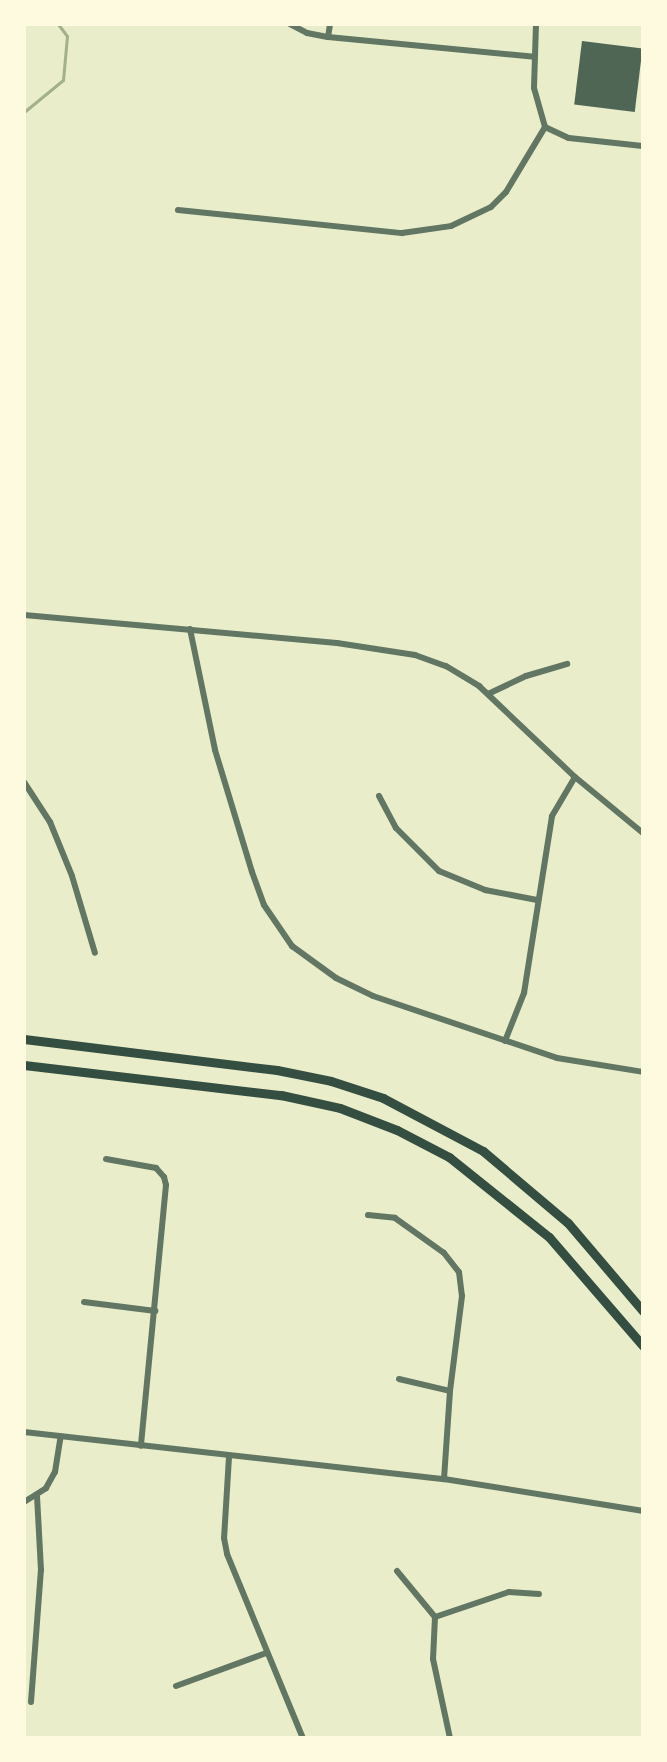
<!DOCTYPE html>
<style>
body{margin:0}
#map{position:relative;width:667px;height:1762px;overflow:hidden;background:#e9edc9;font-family:"DejaVu Sans",sans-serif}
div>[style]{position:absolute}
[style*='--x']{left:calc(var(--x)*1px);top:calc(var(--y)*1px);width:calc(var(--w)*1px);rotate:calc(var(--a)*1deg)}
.stream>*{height:3px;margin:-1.5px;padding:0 1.5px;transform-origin:1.5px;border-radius:1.5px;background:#a3b18a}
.building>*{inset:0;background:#4f6655;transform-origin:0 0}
.minor>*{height:6px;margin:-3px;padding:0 3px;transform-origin:3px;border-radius:3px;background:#617663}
.secondary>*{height:9px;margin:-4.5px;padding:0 4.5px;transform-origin:4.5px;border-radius:4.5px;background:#344e41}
span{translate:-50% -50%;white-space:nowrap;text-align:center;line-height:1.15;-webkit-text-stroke:7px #fefae0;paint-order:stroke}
.frame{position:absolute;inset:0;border:26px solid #fefae0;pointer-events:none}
</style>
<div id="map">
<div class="stream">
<i style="--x:24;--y:112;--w:50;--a:-39.4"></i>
<i style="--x:63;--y:80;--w:44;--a:-84.8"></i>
<i style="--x:67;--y:36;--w:15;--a:-127"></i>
</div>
<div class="building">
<i style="left:582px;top:41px;width:61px;height:64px;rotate:7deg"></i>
</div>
<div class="minor">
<i style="--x:290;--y:24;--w:19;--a:28"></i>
<i style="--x:307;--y:33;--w:21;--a:11"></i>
<i style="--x:328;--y:37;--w:207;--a:5.5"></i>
<i style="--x:536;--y:24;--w:64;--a:91.8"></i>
<i style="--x:534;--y:88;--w:41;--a:74.2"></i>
<i style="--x:545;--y:127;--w:26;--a:25"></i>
<i style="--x:569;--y:138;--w:74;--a:6.2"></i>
<i style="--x:328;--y:37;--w:13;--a:-81"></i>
<i style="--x:178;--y:210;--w:225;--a:5.9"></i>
<i style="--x:402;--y:233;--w:49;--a:-8.1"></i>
<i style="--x:451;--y:226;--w:44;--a:-25.4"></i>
<i style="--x:491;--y:207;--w:21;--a:-45"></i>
<i style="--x:506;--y:192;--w:76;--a:-59"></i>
<i style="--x:24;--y:615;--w:314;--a:5.1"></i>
<i style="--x:337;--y:643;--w:79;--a:8.7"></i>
<i style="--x:415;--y:655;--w:33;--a:20"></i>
<i style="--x:446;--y:666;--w:39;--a:31"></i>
<i style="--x:479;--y:686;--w:132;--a:43.5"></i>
<i style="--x:575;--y:777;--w:88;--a:39.5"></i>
<i style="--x:190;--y:629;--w:124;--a:78.3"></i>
<i style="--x:215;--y:750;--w:127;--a:73.1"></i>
<i style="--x:252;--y:872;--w:35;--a:70"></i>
<i style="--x:264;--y:905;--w:50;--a:55.7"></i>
<i style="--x:292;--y:946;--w:54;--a:36"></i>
<i style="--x:336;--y:978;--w:41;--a:25.9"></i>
<i style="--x:373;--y:996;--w:194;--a:18.6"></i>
<i style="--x:557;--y:1058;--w:87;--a:9.2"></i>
<i style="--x:488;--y:694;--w:42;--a:-25.3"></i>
<i style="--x:526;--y:676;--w:43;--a:-16.3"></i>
<i style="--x:24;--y:782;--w:48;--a:57"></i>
<i style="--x:50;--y:822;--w:58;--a:67.8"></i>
<i style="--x:72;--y:876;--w:80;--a:73.4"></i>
<i style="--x:379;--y:796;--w:36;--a:62"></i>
<i style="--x:396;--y:828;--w:61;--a:45"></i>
<i style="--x:439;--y:871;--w:50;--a:22.4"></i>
<i style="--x:485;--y:890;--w:53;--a:10.9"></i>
<i style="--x:505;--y:1041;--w:52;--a:-68.4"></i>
<i style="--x:524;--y:993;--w:179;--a:-81"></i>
<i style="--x:552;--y:816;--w:45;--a:-59.5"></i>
<i style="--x:106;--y:1159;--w:51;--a:10.2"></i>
<i style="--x:156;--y:1168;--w:12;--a:48"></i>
<i style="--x:164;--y:1177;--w:8;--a:76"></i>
<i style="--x:166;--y:1185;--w:262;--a:95.5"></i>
<i style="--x:368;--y:1215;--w:27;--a:6"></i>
<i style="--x:395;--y:1218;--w:60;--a:35.5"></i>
<i style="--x:444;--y:1253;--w:24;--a:52"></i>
<i style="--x:459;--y:1272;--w:24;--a:83"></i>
<i style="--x:462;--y:1296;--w:96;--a:97.2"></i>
<i style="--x:450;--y:1391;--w:88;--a:93.9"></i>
<i style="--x:84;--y:1302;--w:72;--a:7.2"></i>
<i style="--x:399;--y:1379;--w:52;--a:13.2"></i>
<i style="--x:24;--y:1432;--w:423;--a:6.4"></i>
<i style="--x:444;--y:1479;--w:202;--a:9.1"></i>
<i style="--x:229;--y:1457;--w:81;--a:93.5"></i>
<i style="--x:224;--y:1538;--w:16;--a:79"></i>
<i style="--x:227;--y:1554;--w:199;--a:67.6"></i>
<i style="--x:24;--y:1502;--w:26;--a:-32"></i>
<i style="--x:46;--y:1488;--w:18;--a:-61"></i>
<i style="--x:55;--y:1472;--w:36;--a:-81"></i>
<i style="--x:397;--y:1571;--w:60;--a:50.4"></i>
<i style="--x:435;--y:1617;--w:42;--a:92.7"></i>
<i style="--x:433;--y:1659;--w:81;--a:77.9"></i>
<i style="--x:435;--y:1617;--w:78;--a:-18.7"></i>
<i style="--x:509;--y:1592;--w:30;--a:4"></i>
<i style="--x:176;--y:1686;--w:96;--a:-20.1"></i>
<i style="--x:31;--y:1702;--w:132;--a:-85.7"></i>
<i style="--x:41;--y:1570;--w:74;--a:-93.1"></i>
</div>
<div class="secondary">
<i style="--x:24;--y:1039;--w:255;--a:7"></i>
<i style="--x:277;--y:1070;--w:55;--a:11.5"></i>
<i style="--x:331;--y:1081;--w:55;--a:18.1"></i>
<i style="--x:383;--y:1098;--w:113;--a:27.9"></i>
<i style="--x:483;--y:1151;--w:111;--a:40.3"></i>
<i style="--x:568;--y:1223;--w:116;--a:49.6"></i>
<i style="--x:24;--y:1065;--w:259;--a:6.7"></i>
<i style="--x:281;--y:1095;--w:60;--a:12.4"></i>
<i style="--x:340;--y:1108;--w:61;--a:21.1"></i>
<i style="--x:397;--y:1130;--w:59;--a:27.4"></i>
<i style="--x:449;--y:1157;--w:128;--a:38.7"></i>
<i style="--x:549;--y:1237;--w:144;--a:49.2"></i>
</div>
<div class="frame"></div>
</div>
